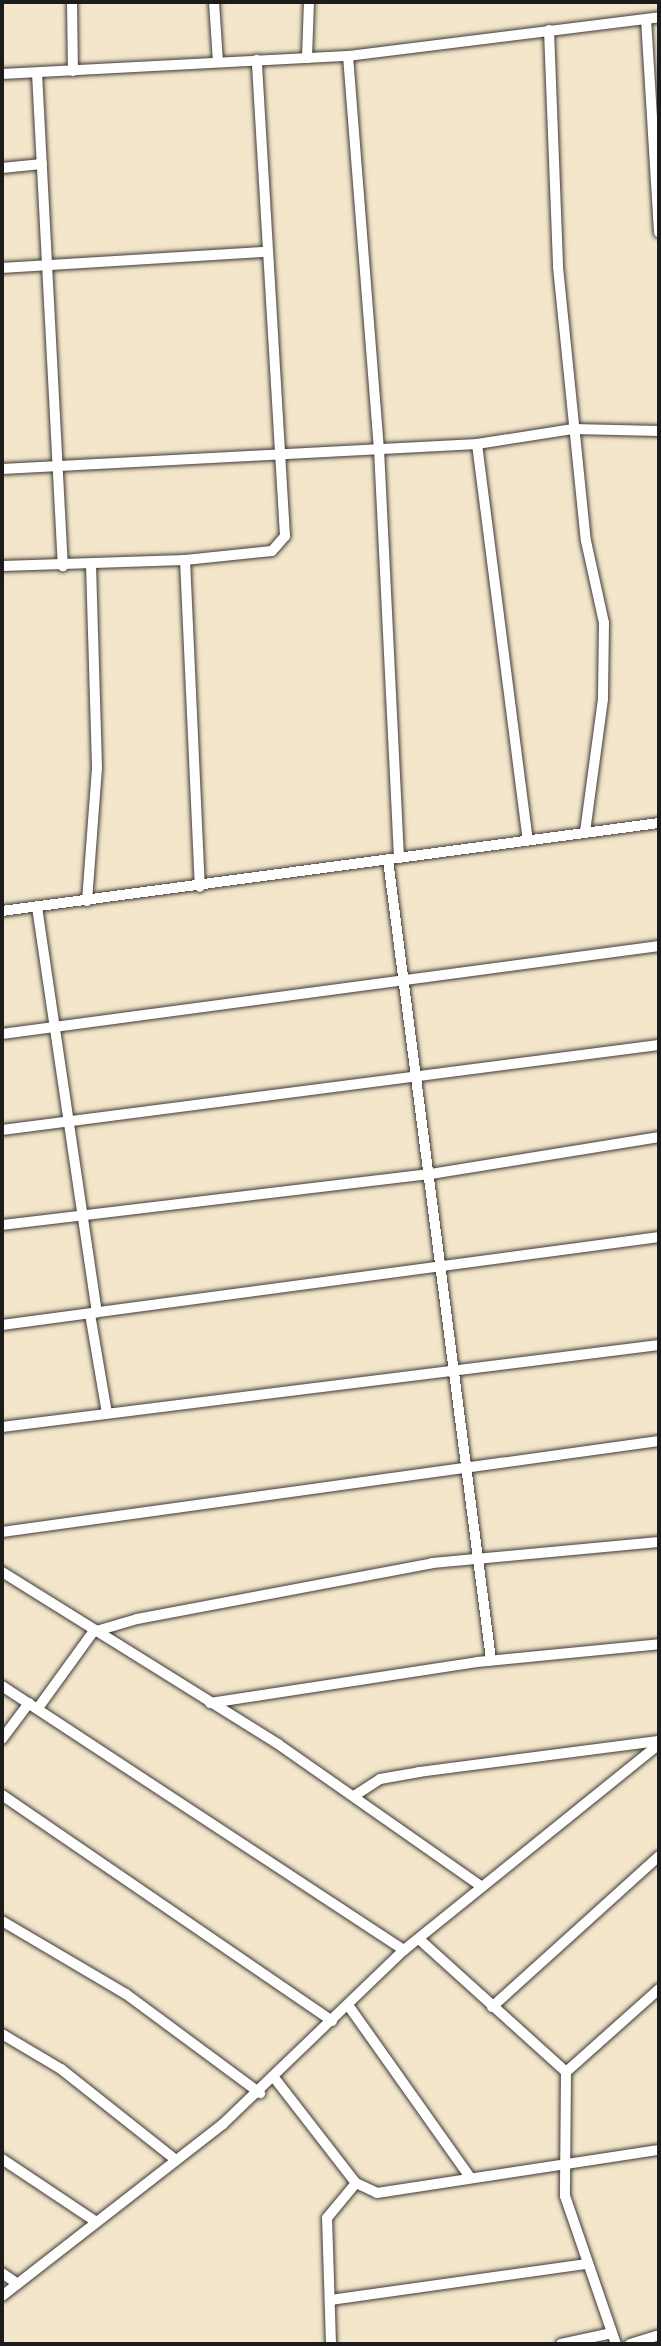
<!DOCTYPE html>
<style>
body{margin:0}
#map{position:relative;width:661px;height:2346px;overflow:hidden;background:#f4e6cb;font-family:"Patrick Hand",sans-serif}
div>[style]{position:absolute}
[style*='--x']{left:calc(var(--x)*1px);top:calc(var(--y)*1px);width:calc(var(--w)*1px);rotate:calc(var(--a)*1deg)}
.roads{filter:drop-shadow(0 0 2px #3c3a36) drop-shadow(0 0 2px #3c3a36)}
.street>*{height:10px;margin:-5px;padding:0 5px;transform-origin:5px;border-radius:5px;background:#fff}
span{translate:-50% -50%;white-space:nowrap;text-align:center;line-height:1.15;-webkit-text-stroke:7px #fcf5e5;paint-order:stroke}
.frame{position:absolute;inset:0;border:4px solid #1c1c1c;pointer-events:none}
</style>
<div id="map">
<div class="roads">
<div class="street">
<i style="--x:72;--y:2;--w:69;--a:89.2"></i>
<i style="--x:214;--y:2;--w:60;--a:86.2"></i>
<i style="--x:646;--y:19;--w:214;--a:86.5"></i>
<i style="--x:549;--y:30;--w:237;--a:87.8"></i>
<i style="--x:558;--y:267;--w:275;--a:84.2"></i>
<i style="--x:586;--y:541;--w:84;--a:77.6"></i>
<i style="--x:604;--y:623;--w:76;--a:90.8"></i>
<i style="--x:603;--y:699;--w:135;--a:97.7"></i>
<i style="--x:348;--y:56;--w:394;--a:85.5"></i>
<i style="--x:379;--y:449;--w:408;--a:87.2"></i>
<i style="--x:307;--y:58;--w:56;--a:-88"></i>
<i style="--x:37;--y:73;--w:494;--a:87"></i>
<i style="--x:2;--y:74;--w:346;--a:-3"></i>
<i style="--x:348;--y:56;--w:313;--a:-7.1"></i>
<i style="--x:2;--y:168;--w:40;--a:-5.7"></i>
<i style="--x:2;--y:268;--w:264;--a:-3.5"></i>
<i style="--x:477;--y:444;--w:399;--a:82.7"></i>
<i style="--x:2;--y:469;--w:476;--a:-3"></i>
<i style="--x:477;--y:444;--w:97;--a:-8.9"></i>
<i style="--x:573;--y:429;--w:86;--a:1.3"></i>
<i style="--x:185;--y:560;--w:87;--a:-5.9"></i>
<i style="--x:272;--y:551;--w:20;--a:-49"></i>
<i style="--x:285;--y:536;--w:477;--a:-93.4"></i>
<i style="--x:2;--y:566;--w:183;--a:-1.9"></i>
<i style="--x:185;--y:560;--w:327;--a:87.4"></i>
<i style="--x:388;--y:860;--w:807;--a:82.66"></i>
<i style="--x:87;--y:901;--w:134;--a:-85.7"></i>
<i style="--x:97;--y:767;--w:201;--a:-91.7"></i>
<i style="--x:37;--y:907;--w:410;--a:81.6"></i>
<i style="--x:2;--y:911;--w:663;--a:-7.63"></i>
<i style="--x:2;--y:1034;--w:663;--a:-7.63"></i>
<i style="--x:2;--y:1130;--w:662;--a:-7.37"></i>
<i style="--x:2;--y:1225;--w:432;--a:-6.8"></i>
<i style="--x:431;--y:1174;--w:231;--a:-9.2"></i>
<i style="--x:90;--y:1314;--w:100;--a:80.3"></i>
<i style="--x:2;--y:1325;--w:663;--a:-7.63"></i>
<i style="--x:2;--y:1427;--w:662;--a:-7.11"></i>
<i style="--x:2;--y:1532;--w:663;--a:-7.89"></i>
<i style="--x:2;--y:1572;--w:325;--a:31.9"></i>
<i style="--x:278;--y:1744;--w:248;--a:35"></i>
<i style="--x:2;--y:1686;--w:481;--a:33.3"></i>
<i style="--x:210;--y:1703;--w:270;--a:-8.7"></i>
<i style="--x:477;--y:1662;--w:183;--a:-5.6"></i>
<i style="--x:38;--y:1708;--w:94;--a:-54.1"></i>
<i style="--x:93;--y:1632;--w:46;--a:-16.5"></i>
<i style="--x:137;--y:1619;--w:300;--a:-10.7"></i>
<i style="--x:432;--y:1563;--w:228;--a:-5.3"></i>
<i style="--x:2;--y:1739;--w:45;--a:-53.1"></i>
<i style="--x:2;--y:1795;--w:400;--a:34.4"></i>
<i style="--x:354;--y:1796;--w:31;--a:-33"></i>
<i style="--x:380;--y:1779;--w:40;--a:-10"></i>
<i style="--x:419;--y:1772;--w:242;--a:-7.4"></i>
<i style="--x:2;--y:1921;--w:144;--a:30.5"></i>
<i style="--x:126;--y:1994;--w:167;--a:36.5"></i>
<i style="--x:419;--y:1939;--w:198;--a:42.1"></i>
<i style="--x:566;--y:2072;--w:124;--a:90.5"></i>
<i style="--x:565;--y:2196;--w:157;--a:71"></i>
<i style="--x:348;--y:2005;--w:211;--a:54.7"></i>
<i style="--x:492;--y:2007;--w:225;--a:-42.1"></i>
<i style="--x:2;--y:2034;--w:69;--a:30.7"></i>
<i style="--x:61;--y:2069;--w:142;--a:38.4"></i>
<i style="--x:566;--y:2072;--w:125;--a:-41.7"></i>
<i style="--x:276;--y:2080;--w:130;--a:52.2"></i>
<i style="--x:356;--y:2183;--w:23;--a:25"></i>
<i style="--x:377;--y:2193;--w:285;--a:-8.7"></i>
<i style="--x:2;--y:2159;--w:112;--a:33.7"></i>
<i style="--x:2;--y:2273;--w:19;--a:35"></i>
<i style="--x:2;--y:2296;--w:280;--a:-37.9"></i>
<i style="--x:223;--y:2124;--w:251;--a:-43.9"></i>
<i style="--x:404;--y:1950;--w:328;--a:-38.9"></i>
<i style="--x:330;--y:2300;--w:258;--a:-8"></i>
<i style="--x:331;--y:2344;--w:126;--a:-91.8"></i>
<i style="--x:327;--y:2218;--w:45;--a:-50.4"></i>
<i style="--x:561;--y:2344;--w:52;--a:-12.2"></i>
<i style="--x:630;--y:2344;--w:30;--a:-17"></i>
</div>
</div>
<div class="frame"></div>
</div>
